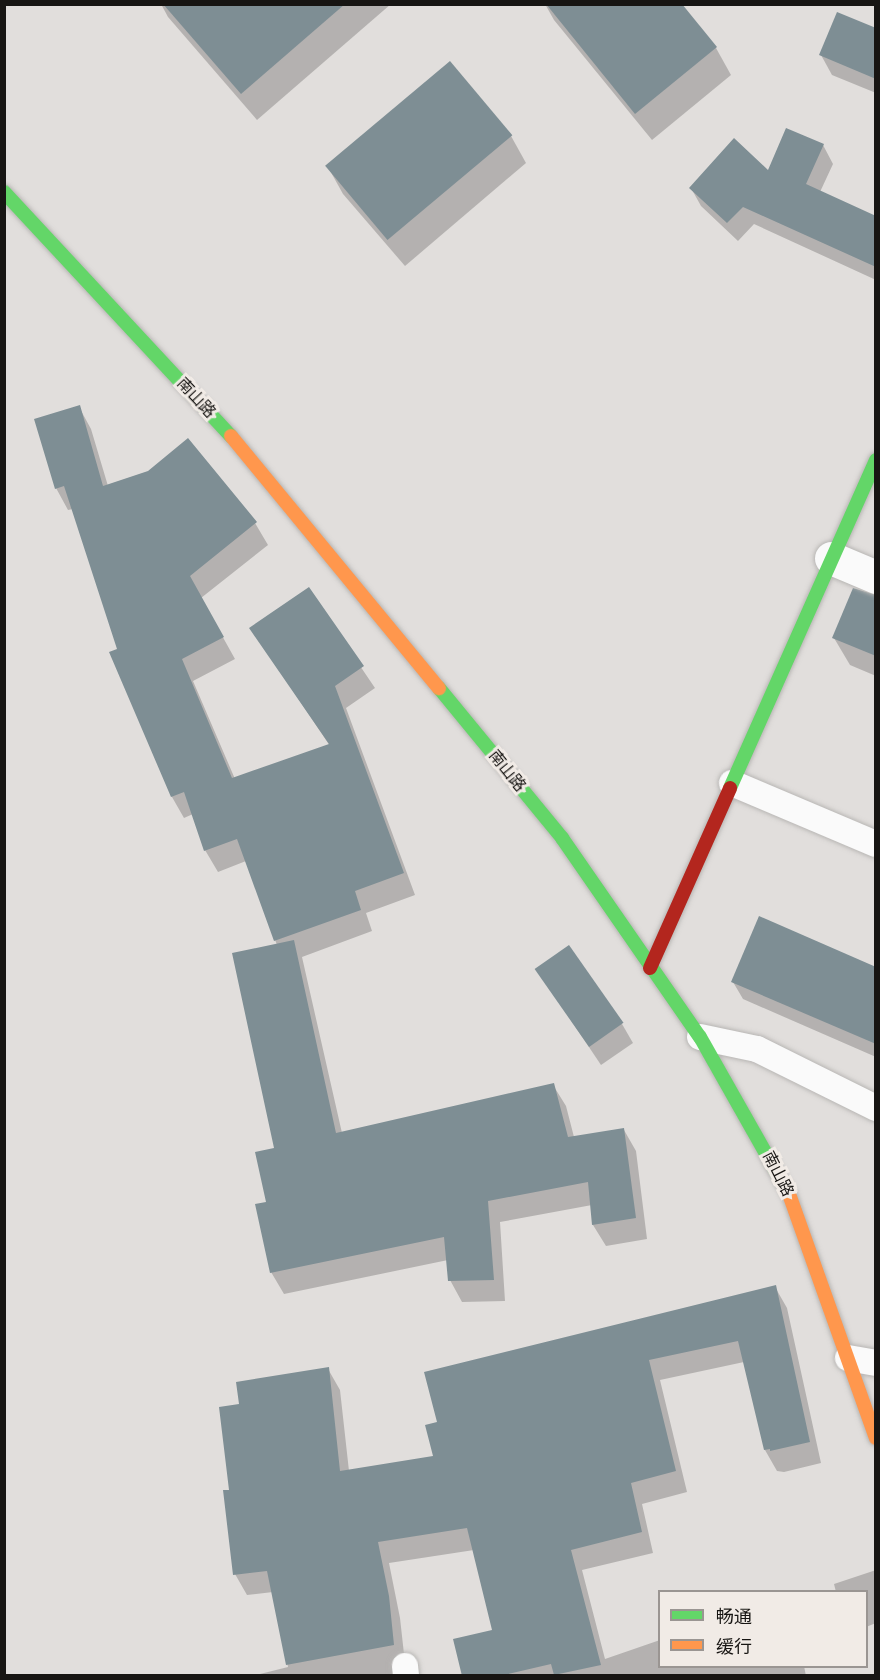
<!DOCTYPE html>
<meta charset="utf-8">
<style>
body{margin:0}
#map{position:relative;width:880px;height:1680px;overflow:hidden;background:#e1dedc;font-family:"Public Sans","Noto Sans SC",sans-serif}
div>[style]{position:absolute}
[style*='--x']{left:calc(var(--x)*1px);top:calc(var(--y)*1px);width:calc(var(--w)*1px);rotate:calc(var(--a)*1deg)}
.shadow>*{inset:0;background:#0003}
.building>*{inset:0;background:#7e8e94;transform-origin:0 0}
.roads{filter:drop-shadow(0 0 2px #b8b6b4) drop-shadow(0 0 2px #b8b6b4)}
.lane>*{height:26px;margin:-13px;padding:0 13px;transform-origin:13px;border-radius:13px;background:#fafafa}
.street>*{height:33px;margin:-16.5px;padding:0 16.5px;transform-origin:16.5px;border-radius:16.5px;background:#fafafa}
.fast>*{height:14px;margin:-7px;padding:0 7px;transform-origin:7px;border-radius:7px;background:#63d668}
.slow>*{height:14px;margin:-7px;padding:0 7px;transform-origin:7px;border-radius:7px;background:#ff974d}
.jam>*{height:14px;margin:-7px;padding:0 7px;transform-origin:7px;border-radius:7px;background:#b3261e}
span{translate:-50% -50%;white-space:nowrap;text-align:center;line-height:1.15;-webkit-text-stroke:6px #f1ebe6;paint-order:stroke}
.street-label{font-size:16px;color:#171513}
.frame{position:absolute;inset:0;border:6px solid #171513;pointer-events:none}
.legend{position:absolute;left:658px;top:1590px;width:210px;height:78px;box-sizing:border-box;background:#f1ebe6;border:2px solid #9a9592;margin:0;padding:8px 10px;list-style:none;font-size:18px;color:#171513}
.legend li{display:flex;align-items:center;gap:12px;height:30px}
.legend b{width:30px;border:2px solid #9a9592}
</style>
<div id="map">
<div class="shadow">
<i style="clip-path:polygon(161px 4px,391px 4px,257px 120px,168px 17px)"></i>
<i style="clip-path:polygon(545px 4px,680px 4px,716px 48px,731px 75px,652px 140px,554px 20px)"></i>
<i style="clip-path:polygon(876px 29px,876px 93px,832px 75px,821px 55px)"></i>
<i style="clip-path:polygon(511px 136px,526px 163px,405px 266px,343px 194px,328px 167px)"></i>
<i style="clip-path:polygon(823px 145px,833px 164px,820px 192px,876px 218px,876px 280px,754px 224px,738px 241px,701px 206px,691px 188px,768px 172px)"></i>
<i style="clip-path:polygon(79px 407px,91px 429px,108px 486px,148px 472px,187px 440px,255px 523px,268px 545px,201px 598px,235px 659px,193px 681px,235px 779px,330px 746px,251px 628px,308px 589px,375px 688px,346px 708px,415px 895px,366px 913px,372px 931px,302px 957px,342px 1133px,553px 1085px,566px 1106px,574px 1137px,624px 1130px,636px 1151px,647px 1239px,606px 1246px,593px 1225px,592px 1205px,500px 1222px,505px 1301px,462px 1302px,450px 1280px,448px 1260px,284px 1294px,271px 1272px,268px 1203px,276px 1149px,277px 945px,246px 861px,218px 872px,205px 850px,193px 814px,184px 818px,172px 797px,111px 653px,119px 650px,73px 509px,68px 510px,56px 488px)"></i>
<i style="clip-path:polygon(876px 607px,876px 676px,850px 665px,834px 638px)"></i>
<i style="clip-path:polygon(876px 964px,876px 1057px,743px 999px,733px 982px,874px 968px)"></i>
<i style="clip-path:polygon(536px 968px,622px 1024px,633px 1043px,601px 1065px)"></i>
<i style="clip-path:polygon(775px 1287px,787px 1308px,821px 1463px,784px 1472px,777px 1471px,765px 1450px,744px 1362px,660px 1380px,687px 1492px,642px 1504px,653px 1553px,582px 1570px,605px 1659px,660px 1640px,660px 1666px,804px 1666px,806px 1676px,464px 1676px,494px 1631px,474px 1550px,389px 1563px,400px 1618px,406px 1672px,395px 1676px,252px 1676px,288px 1667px,273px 1592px,247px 1595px,235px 1574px,231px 1491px,241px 1405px,328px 1369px,340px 1390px,349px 1471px,435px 1457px,438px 1423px)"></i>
<i style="clip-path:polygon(876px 1570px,876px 1623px,866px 1627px,866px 1592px,836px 1592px,834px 1584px)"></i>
</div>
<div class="building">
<i style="clip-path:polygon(163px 4px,345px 4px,241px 94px)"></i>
<i style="clip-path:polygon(546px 4px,682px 4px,717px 47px,635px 114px)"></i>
<i style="clip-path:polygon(837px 12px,876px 28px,876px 79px,819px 55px)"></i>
<i style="left:450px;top:61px;width:97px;height:163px;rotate:50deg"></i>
<i style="clip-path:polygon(786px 128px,824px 144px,806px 184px,876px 216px,876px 267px,743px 207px,727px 223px,689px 188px,734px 138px,768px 170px)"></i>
<i style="clip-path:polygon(80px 405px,103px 486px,148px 471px,188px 438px,257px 522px,190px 576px,224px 637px,182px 659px,232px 778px,329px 744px,249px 628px,309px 587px,364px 666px,335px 686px,404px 873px,355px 891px,361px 910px,274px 941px,237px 839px,204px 851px,184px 792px,171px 797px,109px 652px,117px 649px,64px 486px,55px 489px,34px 419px)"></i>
<i style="clip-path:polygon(853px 588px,876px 595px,876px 656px,832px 638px)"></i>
<i style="clip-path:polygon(759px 916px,876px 967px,876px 1044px,731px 982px)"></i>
<i style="clip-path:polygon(294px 940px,336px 1133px,554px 1083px,568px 1137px,624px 1128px,636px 1218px,592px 1225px,588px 1182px,488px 1201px,494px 1280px,448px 1281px,444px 1237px,270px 1273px,255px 1204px,266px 1202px,255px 1152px,274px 1148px,232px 953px)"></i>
<i style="left:569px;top:945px;width:95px;height:42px;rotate:55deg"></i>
<i style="clip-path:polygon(776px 1285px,810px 1442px,770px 1451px,770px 1449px,764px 1450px,738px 1341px,649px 1360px,676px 1471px,631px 1483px,642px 1532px,571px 1550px,601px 1665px,554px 1675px,551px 1664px,500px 1676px,462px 1676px,453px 1639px,492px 1630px,467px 1528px,378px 1542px,389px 1596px,394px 1645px,286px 1665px,267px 1571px,233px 1575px,223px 1490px,229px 1490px,219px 1407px,239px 1404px,236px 1382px,329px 1367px,340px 1471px,433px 1456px,425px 1425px,437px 1422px,424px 1372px)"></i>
</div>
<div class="roads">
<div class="lane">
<i style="--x:732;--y:783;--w:156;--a:23"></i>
<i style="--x:700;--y:1037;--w:58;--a:11.9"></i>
<i style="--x:757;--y:1049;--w:133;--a:26.4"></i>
<i style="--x:848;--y:1358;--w:28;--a:10"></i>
<i style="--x:405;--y:1666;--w:10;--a:84"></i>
</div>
<div class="street">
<i style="--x:831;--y:558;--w:49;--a:22.9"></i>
</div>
<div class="fast">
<i style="--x:4;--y:192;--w:333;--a:47.1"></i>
<i style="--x:439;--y:688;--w:194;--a:50.6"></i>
<i style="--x:562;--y:838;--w:242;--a:55.3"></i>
<i style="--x:700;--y:1037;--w:180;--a:60.5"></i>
<i style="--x:730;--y:788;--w:359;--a:-66"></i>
</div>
<div class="slow">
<i style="--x:231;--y:436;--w:327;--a:50.5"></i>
<i style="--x:789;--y:1194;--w:259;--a:70.4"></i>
</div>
<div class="jam">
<i style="--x:650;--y:968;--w:197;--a:-66"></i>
</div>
</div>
<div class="street-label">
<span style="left:196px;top:398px;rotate:47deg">南山路</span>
<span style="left:507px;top:771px;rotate:51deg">南山路</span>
<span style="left:778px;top:1174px;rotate:63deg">南山路</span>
</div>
<div class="frame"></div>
<ul class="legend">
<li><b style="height:8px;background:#63d668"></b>畅通</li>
<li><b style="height:8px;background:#ff974d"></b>缓行</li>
</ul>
</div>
